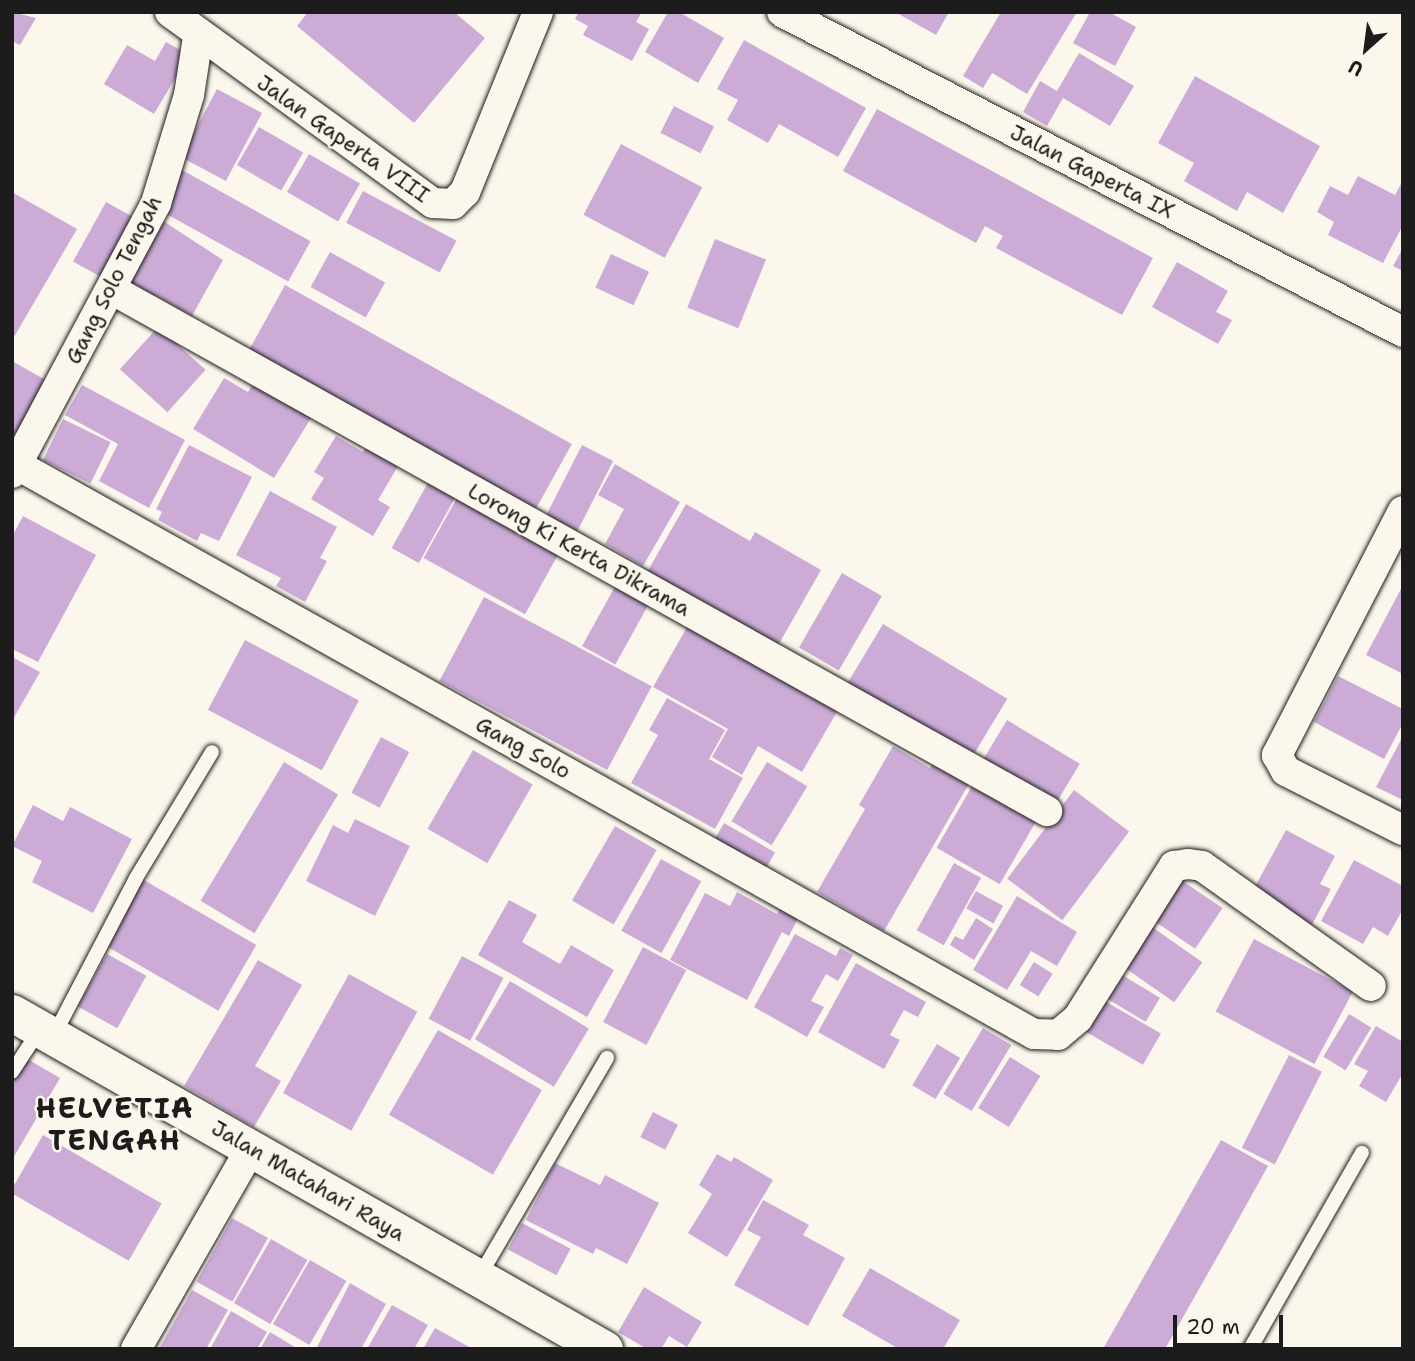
<!DOCTYPE html>
<style>
body{margin:0}
#map{position:relative;width:1415px;height:1361px;overflow:hidden;background:#fbf7ec;font-family:"Shantell Sans",sans-serif}
div>[style]{position:absolute}
[style*='--x']{left:calc(var(--x)*1px);top:calc(var(--y)*1px);width:calc(var(--w)*1px);rotate:calc(var(--a)*1deg)}
.building>*{inset:0;background:#ccacd7;transform-origin:0 0}
.roads{filter:drop-shadow(0 0 2px #1c1c1c) drop-shadow(0 0 2px #1c1c1c)}
.service>*{height:14px;margin:-7px;padding:0 7px;transform-origin:7px;border-radius:7px;background:#fbf7ec}
.minor>*{height:30px;margin:-15px;padding:0 15px;transform-origin:15px;border-radius:15px;background:#fbf7ec}
.tertiary>*{height:37px;margin:-18.5px;padding:0 18.5px;transform-origin:18.5px;border-radius:18.5px;background:#fbf7ec}
span{translate:-50% -50%;white-space:nowrap;text-align:center;line-height:1.15;-webkit-text-stroke:5px #fbf7ec;paint-order:stroke}
.street-label{font-size:21px;color:#1c1c1c}
.district-label{font-size:28px;color:#1c1c1c;font-weight:700;letter-spacing:2px}
.frame{position:absolute;inset:0;border:14px solid #1c1c1c;pointer-events:none}
.north{position:absolute;left:1331px;top:14px;width:70px;height:70px;-webkit-text-stroke:5px #fbf7ec;paint-order:stroke;rotate:208deg;font-size:19px;font-weight:700;line-height:28px;text-align:center;color:#1c1c1c}
.north::after{content:'';display:block;margin:auto;width:24px;height:32px;background:#1c1c1c;clip-path:polygon(50% 0,100% 100%,50% 72%,0 100%)}
.scale{position:absolute;left:1173px;top:1315px;width:110px;height:32px;box-sizing:border-box;border:4px solid #1c1c1c;border-top:0;padding-left:9px;font-size:21px;line-height:24px;white-space:nowrap;color:#1c1c1c;-webkit-text-stroke:5px #fbf7ec;paint-order:stroke}
</style>
<div id="map">
<div class="building">
<i style="clip-path:polygon(12px 12px,36px 18px,20px 45px,12px 41px)"></i>
<i style="clip-path:polygon(308px 12px,454px 12px,485px 38px,414px 123px,297px 26px)"></i>
<i style="clip-path:polygon(579px 12px,642px 12px,636px 22px,649px 29px,632px 61px,583px 35px,588px 26px,575px 19px)"></i>
<i style="clip-path:polygon(668px 12px,679px 12px,724px 38px,698px 83px,645px 52px)"></i>
<i style="clip-path:polygon(895px 12px,949px 12px,936px 35px)"></i>
<i style="clip-path:polygon(1001px 12px,1077px 12px,1027px 94px,992px 73px,983px 88px,963px 76px)"></i>
<i style="clip-path:polygon(1090px 12px,1109px 12px,1136px 27px,1115px 66px,1073px 43px)"></i>
<i style="clip-path:polygon(744px 40px,866px 108px,838px 157px,779px 124px,768px 143px,727px 120px,738px 100px,717px 89px)"></i>
<i style="clip-path:polygon(166px 42px,189px 55px,154px 114px,104px 84px,127px 45px,155px 61px)"></i>
<i style="clip-path:polygon(1079px 53px,1134px 86px,1110px 126px,1063px 98px,1047px 126px,1023px 112px,1040px 81px,1057px 91px)"></i>
<i style="clip-path:polygon(1195px 76px,1320px 146px,1283px 213px,1247px 192px,1237px 211px,1184px 181px,1194px 163px,1158px 143px)"></i>
<i style="left:217px;top:89px;width:51px;height:77px;rotate:28deg"></i>
<i style="left:674px;top:106px;width:45px;height:30px;rotate:27deg"></i>
<i style="clip-path:polygon(877px 109px,1153px 258px,1122px 315px,996px 248px,1003px 236px,985px 226px,976px 243px,843px 171px)"></i>
<i style="left:259px;top:127px;width:51px;height:44px;rotate:30deg"></i>
<i style="left:621px;top:144px;width:92px;height:80px;rotate:28deg"></i>
<i style="left:309px;top:154px;width:59px;height:44px;rotate:30deg"></i>
<i style="left:182px;top:170px;width:147px;height:46px;rotate:29deg"></i>
<i style="clip-path:polygon(1358px 176px,1395px 195px,1403px 180px,1403px 225px,1383px 263px,1328px 235px,1334px 222px,1317px 212px,1330px 186px,1348px 195px)"></i>
<i style="left:363px;top:191px;width:106px;height:36px;rotate:28deg"></i>
<i style="clip-path:polygon(12px 192px,77px 229px,14px 337px,12px 336px)"></i>
<i style="left:106px;top:202px;width:33px;height:68px;rotate:29deg"></i>
<i style="clip-path:polygon(160px 219px,223px 260px,192px 316px,155px 295px,149px 306px,120px 290px)"></i>
<i style="left:715px;top:239px;width:55px;height:74px;rotate:22deg"></i>
<i style="clip-path:polygon(1403px 248px,1403px 271px,1393px 266px)"></i>
<i style="left:330px;top:252px;width:63px;height:40px;rotate:29deg"></i>
<i style="left:611px;top:254px;width:42px;height:37px;rotate:25deg"></i>
<i style="clip-path:polygon(1177px 262px,1228px 291px,1216px 312px,1232px 320px,1218px 344px,1152px 307px)"></i>
<i style="left:285px;top:285px;width:328px;height:75px;rotate:29deg"></i>
<i style="left:158px;top:327px;width:64px;height:57px;rotate:42deg"></i>
<i style="clip-path:polygon(12px 361px,49px 382px,12px 444px)"></i>
<i style="clip-path:polygon(258px 376px,316px 410px,274px 478px,193px 429px,224px 378px,248px 392px)"></i>
<i style="clip-path:polygon(82px 385px,185px 440px,149px 508px,99px 481px,118px 444px,65px 415px)"></i>
<i style="left:63px;top:419px;width:53px;height:46px;rotate:26deg"></i>
<i style="clip-path:polygon(336px 436px,363px 452px,369px 442px,401px 461px,378px 500px,390px 507px,373px 536px,311px 499px,324px 478px,314px 472px)"></i>
<i style="clip-path:polygon(189px 445px,252px 477px,219px 541px,201px 533px,197px 541px,158px 520px,162px 512px,156px 509px)"></i>
<i style="left:582px;top:445px;width:35px;height:88px;rotate:27deg"></i>
<i style="clip-path:polygon(615px 464px,680px 502px,643px 566px,605px 544px,624px 509px,598px 495px)"></i>
<i style="left:430px;top:479px;width:31px;height:79px;rotate:29deg"></i>
<i style="clip-path:polygon(270px 491px,337px 527px,320px 558px,327px 561px,305px 602px,276px 586px,281px 578px,236px 555px)"></i>
<i style="left:458px;top:496px;width:116px;height:71px;rotate:29deg"></i>
<i style="clip-path:polygon(686px 504px,750px 541px,755px 532px,821px 570px,776px 649px,646px 574px)"></i>
<i style="clip-path:polygon(23px 516px,96px 555px,38px 662px,12px 649px,12px 537px)"></i>
<i style="left:842px;top:573px;width:46px;height:86px;rotate:30deg"></i>
<i style="left:617px;top:583px;width:38px;height:72px;rotate:29deg"></i>
<i style="clip-path:polygon(1403px 585px,1403px 674px,1366px 655px)"></i>
<i style="left:484px;top:597px;width:190px;height:95px;rotate:28deg"></i>
<i style="clip-path:polygon(691px 620px,841px 705px,802px 772px,758px 746px,742px 775px,712px 757px,728px 729px,653px 687px)"></i>
<i style="left:883px;top:624px;width:145px;height:74px;rotate:31deg"></i>
<i style="left:245px;top:640px;width:129px;height:79px;rotate:28deg"></i>
<i style="clip-path:polygon(12px 657px,40px 672px,12px 721px)"></i>
<i style="clip-path:polygon(1338px 676px,1403px 709px,1403px 723px,1384px 759px,1314px 722px)"></i>
<i style="clip-path:polygon(667px 698px,725px 730px,709px 759px,743px 778px,715px 829px,631px 783px,658px 735px,649px 730px)"></i>
<i style="left:1007px;top:720px;width:85px;height:54px;rotate:31deg"></i>
<i style="clip-path:polygon(1403px 736px,1403px 800px,1376px 787px)"></i>
<i style="left:381px;top:737px;width:32px;height:63px;rotate:28deg"></i>
<i style="clip-path:polygon(893px 746px,930px 768px,934px 761px,970px 782px,884px 931px,817px 892px,865px 809px,859px 805px)"></i>
<i style="left:473px;top:750px;width:69px;height:91px;rotate:30deg"></i>
<i style="left:284px;top:762px;width:63px;height:162px;rotate:31deg"></i>
<i style="left:767px;top:762px;width:47px;height:69px;rotate:31deg"></i>
<i style="left:975px;top:781px;width:73px;height:77px;rotate:30deg"></i>
<i style="left:1074px;top:790px;width:69px;height:111px;rotate:37deg"></i>
<i style="clip-path:polygon(33px 805px,63px 821px,70px 807px,132px 839px,93px 913px,32px 882px,42px 861px,12px 846px)"></i>
<i style="clip-path:polygon(355px 819px,410px 846px,375px 916px,306px 881px,333px 825px,348px 833px)"></i>
<i style="left:724px;top:823px;width:59px;height:21px;rotate:30deg"></i>
<i style="left:615px;top:826px;width:48px;height:86px;rotate:30deg"></i>
<i style="clip-path:polygon(1286px 830px,1335px 856px,1320px 884px,1331px 889px,1307px 934px,1251px 894px)"></i>
<i style="left:661px;top:859px;width:46px;height:82px;rotate:29deg"></i>
<i style="clip-path:polygon(1354px 860px,1403px 886px,1403px 909px,1388px 936px,1373px 927px,1363px 944px,1321px 921px)"></i>
<i style="left:954px;top:863px;width:31px;height:77px;rotate:29deg"></i>
<i style="left:1172px;top:874px;width:61px;height:49px;rotate:34deg"></i>
<i style="left:142px;top:879px;width:132px;height:76px;rotate:30deg"></i>
<i style="left:976px;top:891px;width:31px;height:20px;rotate:29deg"></i>
<i style="clip-path:polygon(737px 892px,777px 914px,781px 906px,799px 916px,789px 936px,782px 932px,747px 1000px,670px 960px,705px 893px,730px 906px)"></i>
<i style="clip-path:polygon(1017px 896px,1077px 932px,1057px 966px,1031px 951px,1007px 990px,973px 970px)"></i>
<i style="clip-path:polygon(509px 900px,537px 915px,522px 942px,560px 964px,571px 945px,614px 970px,587px 1017px,478px 955px)"></i>
<i style="clip-path:polygon(976px 918px,993px 929px,974px 960px,950px 945px,955px 936px,963px 940px)"></i>
<i style="left:1145px;top:922px;width:70px;height:49px;rotate:35deg"></i>
<i style="clip-path:polygon(795px 934px,836px 956px,840px 948px,853px 955px,838px 981px,826px 974px,811px 1001px,824px 1007px,807px 1037px,754px 1007px)"></i>
<i style="left:1254px;top:939px;width:112px;height:82px;rotate:28deg"></i>
<i style="left:643px;top:947px;width:49px;height:85px;rotate:28deg"></i>
<i style="left:107px;top:954px;width:45px;height:60px;rotate:29deg"></i>
<i style="left:462px;top:956px;width:47px;height:71px;rotate:28deg"></i>
<i style="clip-path:polygon(258px 960px,302px 985px,255px 1066px,281px 1081px,254px 1127px,184px 1086px)"></i>
<i style="left:1034px;top:962px;width:22px;height:27px;rotate:32deg"></i>
<i style="clip-path:polygon(856px 963px,926px 1002px,918px 1017px,904px 1010px,890px 1035px,900px 1040px,884px 1069px,818px 1032px)"></i>
<i style="left:1112px;top:969px;width:56px;height:28px;rotate:31deg"></i>
<i style="left:349px;top:974px;width:78px;height:136px;rotate:29deg"></i>
<i style="left:510px;top:981px;width:92px;height:68px;rotate:31deg"></i>
<i style="left:1096px;top:996px;width:75px;height:36px;rotate:30deg"></i>
<i style="left:1349px;top:1014px;width:26px;height:50px;rotate:31deg"></i>
<i style="clip-path:polygon(1376px 1026px,1403px 1042px,1403px 1073px,1386px 1102px,1359px 1086px,1368px 1071px,1354px 1064px)"></i>
<i style="left:983px;top:1028px;width:33px;height:77px;rotate:31deg"></i>
<i style="left:438px;top:1030px;width:120px;height:98px;rotate:30deg"></i>
<i style="left:937px;top:1044px;width:27px;height:48px;rotate:31deg"></i>
<i style="clip-path:polygon(12px 1050px,60px 1078px,12px 1160px)"></i>
<i style="left:1289px;top:1055px;width:37px;height:104px;rotate:27deg"></i>
<i style="left:1010px;top:1057px;width:36px;height:60px;rotate:32deg"></i>
<i style="left:653px;top:1112px;width:28px;height:28px;rotate:27deg"></i>
<i style="left:43px;top:1135px;width:137px;height:66px;rotate:30deg"></i>
<i style="clip-path:polygon(1221px 1140px,1268px 1166px,1224px 1245px,1165px 1349px,1103px 1349px)"></i>
<i style="clip-path:polygon(717px 1154px,731px 1162px,734px 1157px,773px 1180px,727px 1257px,688px 1233px,712px 1194px,699px 1185px)"></i>
<i style="clip-path:polygon(555px 1163px,600px 1185px,605px 1175px,659px 1203px,627px 1264px,596px 1248px,593px 1254px,526px 1220px)"></i>
<i style="clip-path:polygon(763px 1200px,809px 1225px,803px 1235px,845px 1258px,808px 1326px,734px 1285px,761px 1237px,747px 1230px)"></i>
<i style="left:232px;top:1218px;width:41px;height:73px;rotate:29deg"></i>
<i style="left:522px;top:1223px;width:55px;height:30px;rotate:28deg"></i>
<i style="left:271px;top:1239px;width:42px;height:74px;rotate:30deg"></i>
<i style="left:310px;top:1260px;width:42px;height:74px;rotate:30deg"></i>
<i style="clip-path:polygon(870px 1268px,960px 1320px,943px 1349px,899px 1349px,842px 1316px)"></i>
<i style="clip-path:polygon(350px 1283px,386px 1304px,361px 1349px,316px 1349px)"></i>
<i style="clip-path:polygon(644px 1287px,702px 1322px,687px 1347px,669px 1336px,661px 1349px,647px 1349px,618px 1332px)"></i>
<i style="clip-path:polygon(192px 1290px,228px 1310px,206px 1349px,159px 1349px)"></i>
<i style="clip-path:polygon(392px 1305px,428px 1325px,414px 1349px,367px 1349px)"></i>
<i style="clip-path:polygon(231px 1311px,267px 1332px,257px 1349px,210px 1349px)"></i>
<i style="clip-path:polygon(435px 1328px,473px 1349px,423px 1349px)"></i>
<i style="clip-path:polygon(270px 1332px,298px 1349px,260px 1349px)"></i>
</div>
<div class="roads">
<div class="service">
<i style="--x:54;--y:1035;--w:177;--a:-62.4"></i>
<i style="--x:136;--y:878;--w:147;--a:-58.9"></i>
<i style="--x:12;--y:1072;--w:51;--a:-56.9"></i>
<i style="--x:479;--y:1277;--w:254;--a:-59.7"></i>
<i style="--x:1250;--y:1349;--w:226;--a:-60.3"></i>
</div>
<div class="minor">
<i style="--x:170;--y:12;--w:325;--a:36"></i>
<i style="--x:433;--y:203;--w:20;--a:3"></i>
<i style="--x:453;--y:204;--w:17;--a:-45"></i>
<i style="--x:465;--y:192;--w:194;--a:-67.9"></i>
<i style="--x:782;--y:12;--w:699;--a:27.26"></i>
<i style="--x:111;--y:289;--w:1072;--a:29.15"></i>
<i style="--x:12;--y:462;--w:1171;--a:29.24"></i>
<i style="--x:1034;--y:1034;--w:24;--a:2"></i>
<i style="--x:1058;--y:1035;--w:26;--a:-40"></i>
<i style="--x:1078;--y:1018;--w:180;--a:-57.7"></i>
<i style="--x:1174;--y:866;--w:14;--a:-8"></i>
<i style="--x:1188;--y:864;--w:14;--a:8"></i>
<i style="--x:1202;--y:866;--w:207;--a:35.4"></i>
<i style="--x:12;--y:473;--w:306;--a:-61.9"></i>
<i style="--x:156;--y:203;--w:113;--a:-73"></i>
<i style="--x:189;--y:95;--w:59;--a:-81.2"></i>
<i style="--x:1403;--y:511;--w:275;--a:117.3"></i>
<i style="--x:1277;--y:755;--w:18;--a:61"></i>
<i style="--x:1286;--y:771;--w:131;--a:26.8"></i>
<i style="--x:136;--y:1349;--w:232;--a:-60.2"></i>
</div>
<div class="tertiary">
<i style="--x:12;--y:1013;--w:681;--a:29.58"></i>
</div>
</div>
<div class="street-label">
<span style="left:343px;top:139px;rotate:35deg">Jalan Gaperta VIII</span>
<span style="left:1092px;top:172px;rotate:27deg">Jalan Gaperta IX</span>
<span style="left:114px;top:280px;rotate:-63deg">Gang Solo Tengah</span>
<span style="left:579px;top:550px;rotate:29deg">Lorong Ki Kerta Dikrama</span>
<span style="left:523px;top:748px;rotate:29deg">Gang Solo</span>
<span style="left:308px;top:1181px;rotate:30deg">Jalan Matahari Raya</span>
</div>
<div class="district-label">
<span style="left:115px;top:1124px">HELVETIA<br>TENGAH</span>
</div>
<div class="frame"></div>
<div class="north">U</div>
<div class="scale">20 m</div>
</div>
